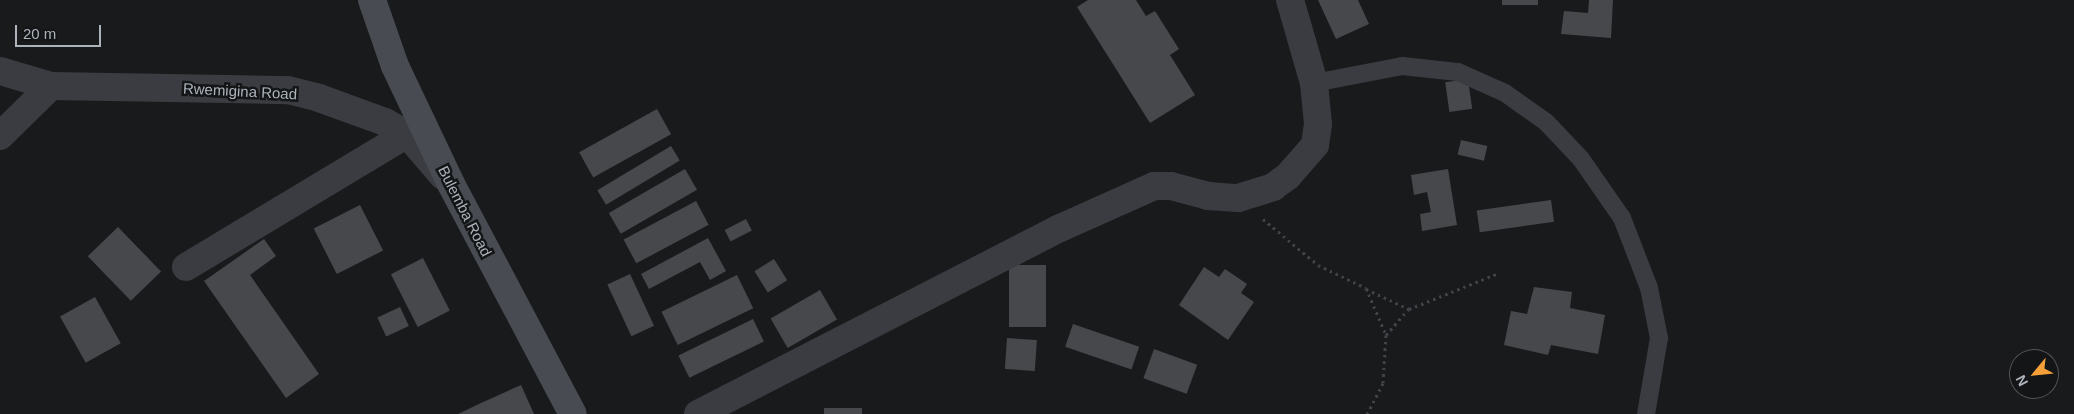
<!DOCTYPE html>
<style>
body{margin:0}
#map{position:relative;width:2074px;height:414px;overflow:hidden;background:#191a1c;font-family:Arial,sans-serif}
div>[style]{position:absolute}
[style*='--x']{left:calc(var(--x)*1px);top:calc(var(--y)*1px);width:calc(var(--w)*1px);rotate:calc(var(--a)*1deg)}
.building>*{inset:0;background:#46484c;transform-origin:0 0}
.path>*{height:3px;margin-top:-1.5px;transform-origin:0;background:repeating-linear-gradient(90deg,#404348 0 2.5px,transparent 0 6.5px)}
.lane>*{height:18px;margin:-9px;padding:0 9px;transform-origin:9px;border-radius:9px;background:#3a3c41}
.street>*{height:28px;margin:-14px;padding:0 14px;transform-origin:14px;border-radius:14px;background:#3a3c41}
.secondary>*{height:28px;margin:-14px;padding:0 14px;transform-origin:14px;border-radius:14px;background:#484b51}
span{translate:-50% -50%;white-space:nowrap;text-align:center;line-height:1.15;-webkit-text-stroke:5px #141517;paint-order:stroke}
.street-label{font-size:15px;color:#acb3bb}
.north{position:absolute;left:2009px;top:349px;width:50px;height:50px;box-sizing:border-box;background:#141517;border:1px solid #515459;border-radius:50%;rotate:242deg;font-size:14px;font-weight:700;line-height:20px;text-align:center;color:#acb3bb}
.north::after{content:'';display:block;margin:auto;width:18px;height:22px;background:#f59f39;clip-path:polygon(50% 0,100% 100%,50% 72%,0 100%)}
.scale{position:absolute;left:15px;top:25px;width:86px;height:22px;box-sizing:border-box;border:2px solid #acb3bb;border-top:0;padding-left:6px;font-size:15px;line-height:18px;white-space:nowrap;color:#acb3bb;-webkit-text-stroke:4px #141517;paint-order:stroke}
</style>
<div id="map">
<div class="building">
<i style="clip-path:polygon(1088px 0,1136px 0,1146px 16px,1155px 11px,1179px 49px,1170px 55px,1195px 95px,1150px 123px,1077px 7px)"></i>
<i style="clip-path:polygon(1318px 0,1358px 0,1369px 24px,1336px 39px)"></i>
<i style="left:1502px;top:0;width:36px;height:5px"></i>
<i style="clip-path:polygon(1589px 0,1613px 0,1611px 38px,1561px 34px,1564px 11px,1588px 13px)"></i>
<i style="left:1468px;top:79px;width:30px;height:23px;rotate:82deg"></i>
<i style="left:657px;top:109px;width:29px;height:89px;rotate:61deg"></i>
<i style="left:1461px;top:140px;width:27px;height:15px;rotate:13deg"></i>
<i style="left:671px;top:146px;width:17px;height:86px;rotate:59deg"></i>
<i style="left:685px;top:169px;width:24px;height:88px;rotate:60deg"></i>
<i style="clip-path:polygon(1448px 169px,1457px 225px,1422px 231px,1420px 214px,1431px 212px,1427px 192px,1414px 195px,1411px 175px)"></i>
<i style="left:1551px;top:200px;width:22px;height:75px;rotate:82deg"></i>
<i style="left:696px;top:201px;width:27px;height:82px;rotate:62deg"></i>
<i style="left:360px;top:205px;width:51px;height:52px;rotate:63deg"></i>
<i style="left:746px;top:219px;width:13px;height:24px;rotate:63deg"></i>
<i style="left:118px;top:227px;width:62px;height:42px;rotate:46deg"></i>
<i style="clip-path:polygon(708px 238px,726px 271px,710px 280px,700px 262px,649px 289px,641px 274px)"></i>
<i style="clip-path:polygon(264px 239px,276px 256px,250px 275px,319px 374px,286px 398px,204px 281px)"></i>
<i style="left:423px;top:258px;width:59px;height:36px;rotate:63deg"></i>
<i style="left:774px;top:259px;width:25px;height:23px;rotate:58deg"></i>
<i style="left:1009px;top:265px;width:37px;height:62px"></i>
<i style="clip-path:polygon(1204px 267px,1219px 277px,1225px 269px,1247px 284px,1241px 293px,1254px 302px,1228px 340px,1179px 305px)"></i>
<i style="left:630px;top:274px;width:57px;height:25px;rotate:65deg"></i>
<i style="left:737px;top:275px;width:37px;height:84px;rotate:64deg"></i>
<i style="clip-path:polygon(1534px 287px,1572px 292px,1570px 308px,1605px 315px,1598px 354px,1551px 345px,1548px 355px,1504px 345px,1511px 311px,1527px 314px)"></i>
<i style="left:820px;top:290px;width:34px;height:57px;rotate:60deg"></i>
<i style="left:95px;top:297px;width:53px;height:40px;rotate:61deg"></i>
<i style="left:400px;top:307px;width:21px;height:25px;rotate:65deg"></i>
<i style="left:753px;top:319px;width:25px;height:83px;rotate:64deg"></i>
<i style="left:1073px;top:324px;width:70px;height:24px;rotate:19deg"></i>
<i style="left:1007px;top:338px;width:30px;height:31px;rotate:4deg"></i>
<i style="left:1154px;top:349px;width:46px;height:31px;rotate:20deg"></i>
<i style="clip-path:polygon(521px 385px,534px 414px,458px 414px,481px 403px)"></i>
<i style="left:824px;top:408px;width:38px;height:6px"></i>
</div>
<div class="path">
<i style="--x:1263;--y:219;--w:72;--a:39.9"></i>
<i style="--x:1318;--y:265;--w:53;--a:25.6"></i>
<i style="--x:1366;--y:288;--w:51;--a:66.9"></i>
<i style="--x:1386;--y:335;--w:48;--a:93.6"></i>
<i style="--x:1383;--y:383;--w:35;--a:117"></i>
<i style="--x:1366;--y:289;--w:47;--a:24.9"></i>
<i style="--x:1409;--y:309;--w:97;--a:-21.8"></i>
<i style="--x:1386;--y:335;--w:35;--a:-49"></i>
</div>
<div class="lane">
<i style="--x:1314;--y:83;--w:90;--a:-10.9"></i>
<i style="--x:1402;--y:66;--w:56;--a:6.1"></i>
<i style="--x:1458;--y:72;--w:51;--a:24.1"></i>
<i style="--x:1505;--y:93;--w:50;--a:35.3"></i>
<i style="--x:1546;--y:122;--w:51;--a:46.6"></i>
<i style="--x:1581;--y:159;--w:72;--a:55.2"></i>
<i style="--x:1622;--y:218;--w:75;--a:68.9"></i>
<i style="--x:1649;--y:288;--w:51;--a:78.7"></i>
<i style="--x:1659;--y:338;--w:77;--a:99.7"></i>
</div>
<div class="street">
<i style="--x:0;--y:71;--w:53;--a:16.4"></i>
<i style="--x:51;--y:86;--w:237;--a:1"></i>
<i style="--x:288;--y:90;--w:32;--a:14"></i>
<i style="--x:319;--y:98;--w:70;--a:20"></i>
<i style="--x:385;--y:122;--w:25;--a:29"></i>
<i style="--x:407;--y:134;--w:55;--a:49.4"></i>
<i style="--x:0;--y:136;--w:71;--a:-44.4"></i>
<i style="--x:186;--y:267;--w:258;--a:-31"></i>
<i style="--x:698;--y:414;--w:405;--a:-27.2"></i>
<i style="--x:1058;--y:229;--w:105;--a:-24.1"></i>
<i style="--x:1154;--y:186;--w:17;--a:0"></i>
<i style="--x:1171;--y:186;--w:38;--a:15"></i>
<i style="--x:1208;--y:196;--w:30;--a:4"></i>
<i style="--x:1238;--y:198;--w:37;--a:-17"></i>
<i style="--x:1273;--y:187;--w:19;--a:-36"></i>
<i style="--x:1288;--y:176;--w:41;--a:-48.9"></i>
<i style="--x:1315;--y:145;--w:21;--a:-82"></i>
<i style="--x:1318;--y:124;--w:41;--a:-95.6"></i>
<i style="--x:1314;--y:83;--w:86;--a:-106.1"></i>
</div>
<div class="secondary">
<i style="--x:372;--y:0;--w:70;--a:70.8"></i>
<i style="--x:395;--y:66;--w:131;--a:64.6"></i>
<i style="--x:451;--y:184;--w:260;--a:62.1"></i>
</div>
<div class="street-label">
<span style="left:240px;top:91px;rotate:3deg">Rwemigina Road</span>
<span style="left:465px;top:211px;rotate:63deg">Bulemba Road</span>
</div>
<div class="north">N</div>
<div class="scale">20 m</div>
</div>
